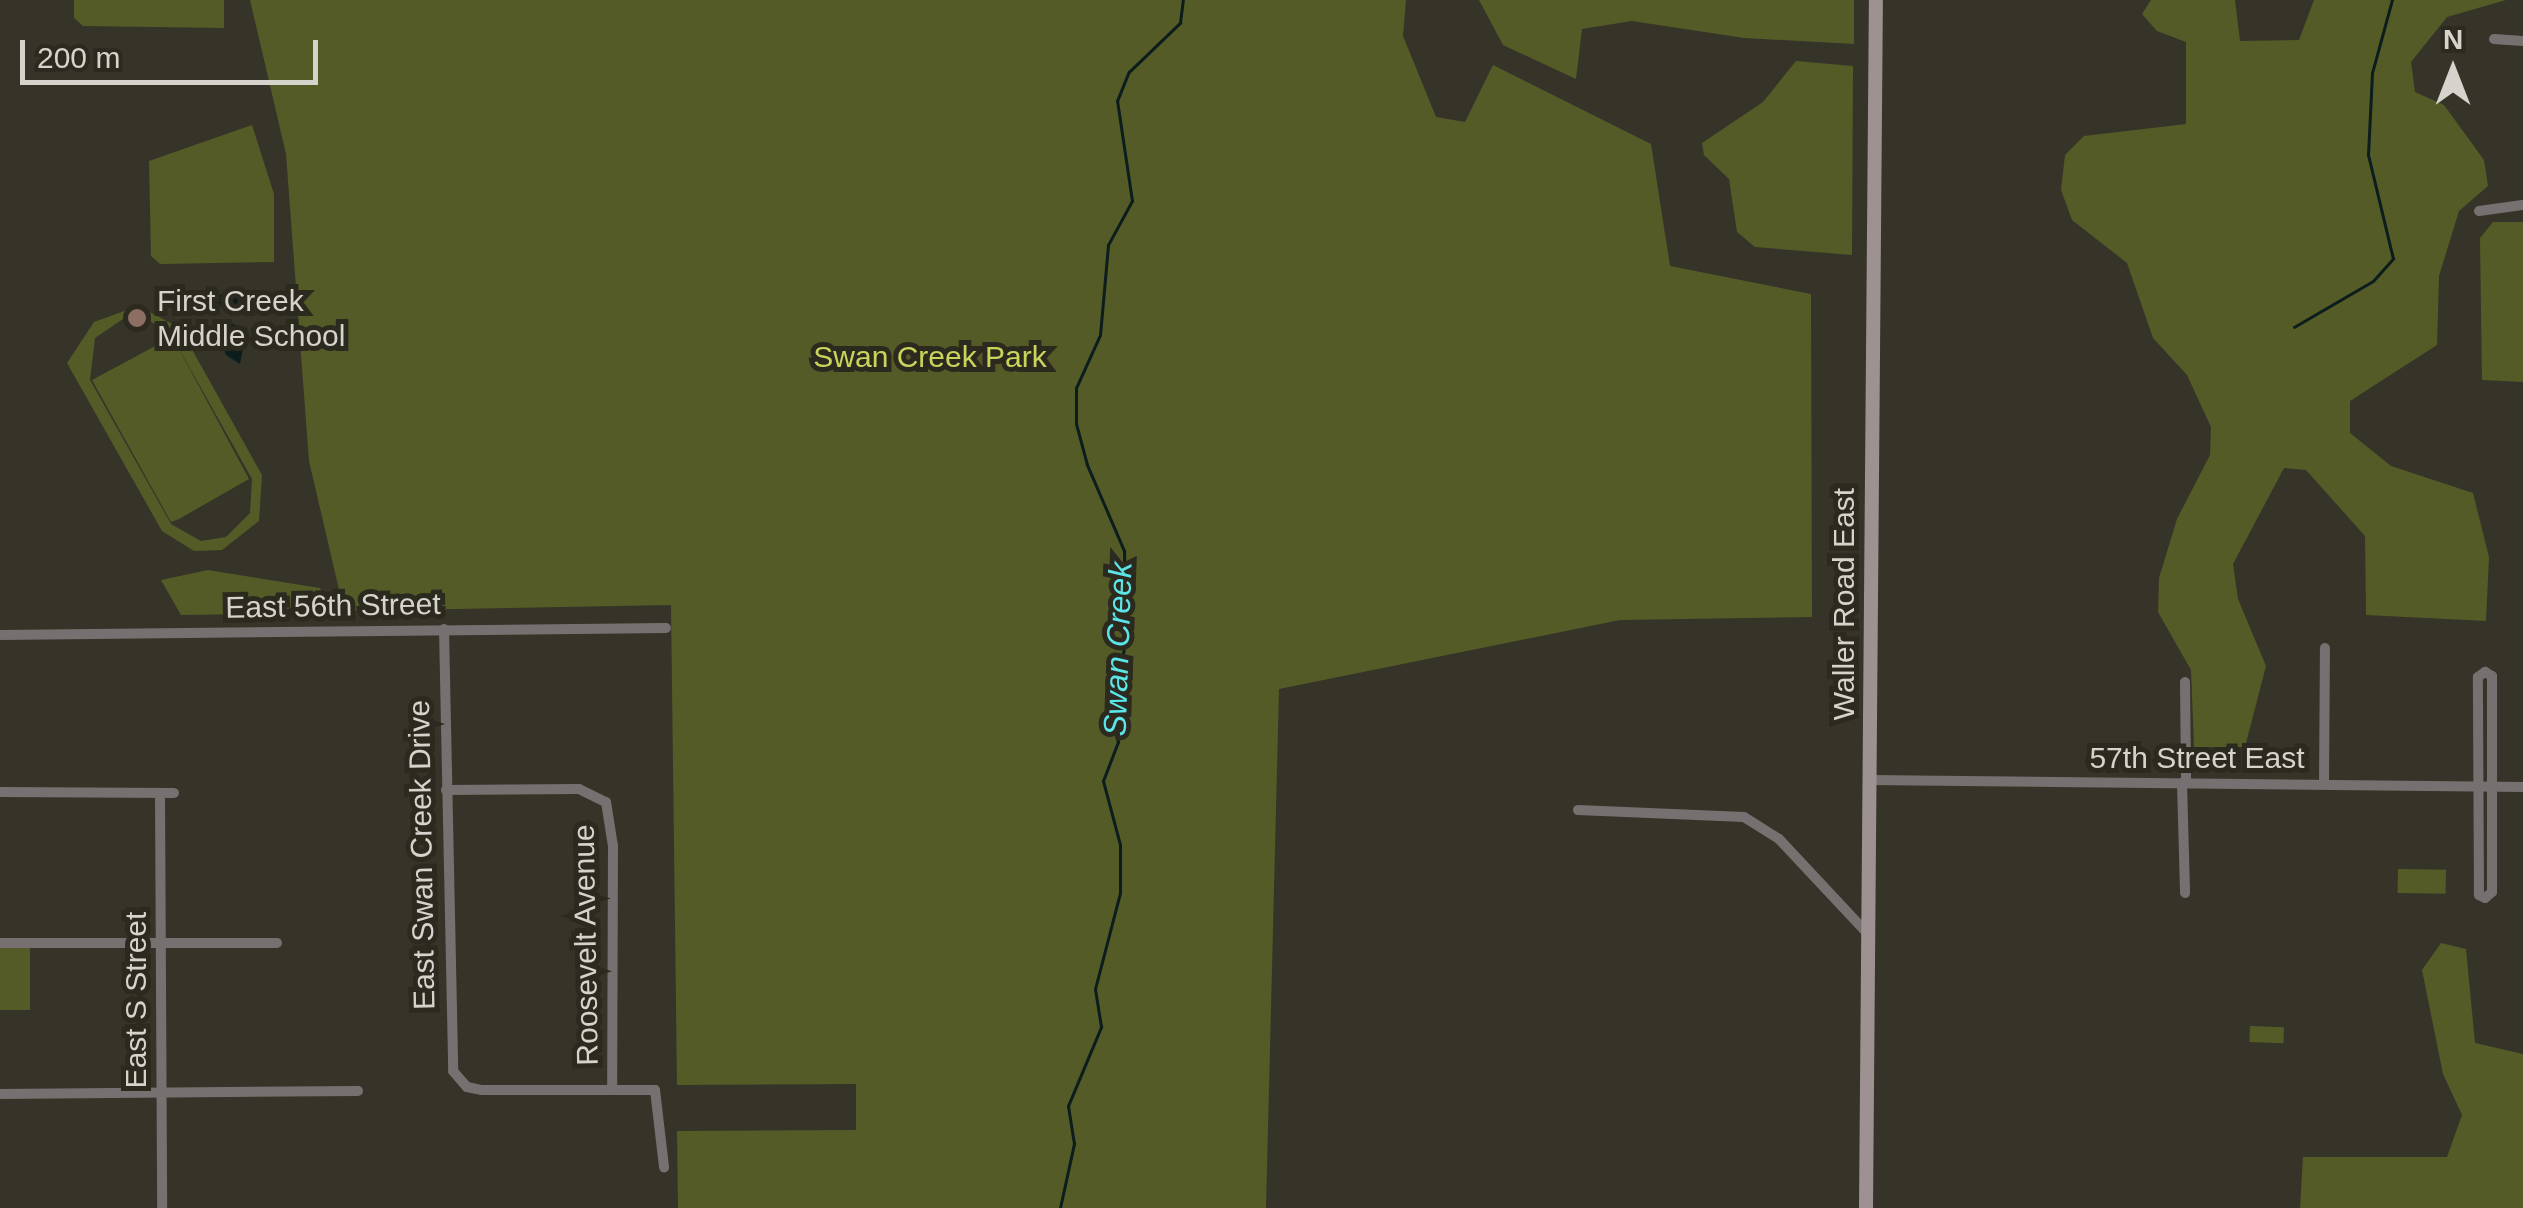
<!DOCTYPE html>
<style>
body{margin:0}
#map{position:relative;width:2523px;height:1208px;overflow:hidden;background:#363428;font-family:Arial,sans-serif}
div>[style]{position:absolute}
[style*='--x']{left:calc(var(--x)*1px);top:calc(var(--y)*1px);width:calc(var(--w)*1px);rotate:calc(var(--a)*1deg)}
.green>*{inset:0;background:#555b27;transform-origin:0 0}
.water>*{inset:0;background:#0b1d1d}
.stream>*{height:2.5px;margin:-1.25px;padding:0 1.25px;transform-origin:1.25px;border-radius:1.25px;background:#0b1d1d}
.street>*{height:10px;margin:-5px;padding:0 5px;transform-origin:5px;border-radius:5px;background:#777070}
.secondary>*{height:14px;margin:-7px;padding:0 7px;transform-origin:7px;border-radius:7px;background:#9d9291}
.dots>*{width:28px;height:28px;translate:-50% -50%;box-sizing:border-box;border:5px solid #2c2a1f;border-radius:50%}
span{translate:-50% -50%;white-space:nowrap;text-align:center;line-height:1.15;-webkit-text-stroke:10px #2c2a1f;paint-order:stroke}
.poi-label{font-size:30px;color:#d5d3cc}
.left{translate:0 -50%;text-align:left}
.park-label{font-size:30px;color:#c9d55a}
.street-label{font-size:30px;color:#d5d3cc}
.water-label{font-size:32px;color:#5ce5e9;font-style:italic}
.north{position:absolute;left:2403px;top:20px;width:100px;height:100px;-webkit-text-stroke:8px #2c2a1f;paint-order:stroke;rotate:0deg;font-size:28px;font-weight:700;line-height:40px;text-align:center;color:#d5d3cc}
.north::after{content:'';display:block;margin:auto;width:35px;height:45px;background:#d5d3cc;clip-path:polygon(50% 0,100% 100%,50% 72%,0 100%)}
.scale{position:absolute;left:20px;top:40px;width:298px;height:45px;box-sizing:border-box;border:5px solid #d5d3cc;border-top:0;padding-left:12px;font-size:30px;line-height:35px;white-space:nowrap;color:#d5d3cc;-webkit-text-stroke:8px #2c2a1f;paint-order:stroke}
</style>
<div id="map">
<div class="green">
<i style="clip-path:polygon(74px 0,224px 0,224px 28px,83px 26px,74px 18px)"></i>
<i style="clip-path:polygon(250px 0,1406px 0,1403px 36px,1436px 117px,1465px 122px,1493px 65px,1651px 144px,1670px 266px,1811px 294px,1812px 617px,1620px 620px,1279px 689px,1266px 1208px,678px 1208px,677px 1131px,856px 1130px,856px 1084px,677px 1085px,671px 605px,344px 611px,309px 461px,286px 154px)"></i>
<i style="clip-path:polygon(1479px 0,1854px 0,1854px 44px,1744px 38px,1632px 21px,1582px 29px,1576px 79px,1503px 45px)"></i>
<i style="clip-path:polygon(2151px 0,2235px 0,2240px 41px,2299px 40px,2314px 0,2506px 0,2447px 17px,2411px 62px,2415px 92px,2444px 105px,2484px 160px,2488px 186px,2459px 211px,2439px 276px,2437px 345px,2350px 401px,2350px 433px,2391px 466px,2473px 493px,2489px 557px,2486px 621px,2366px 615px,2365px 536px,2306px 470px,2284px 468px,2233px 564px,2238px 599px,2266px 666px,2245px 747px,2194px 747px,2191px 670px,2158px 612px,2159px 578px,2177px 519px,2210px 455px,2211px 427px,2187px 375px,2153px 338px,2127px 263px,2072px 220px,2061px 190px,2065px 155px,2084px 136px,2186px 124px,2186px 42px,2157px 31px,2142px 14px)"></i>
<i style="clip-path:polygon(1796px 61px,1853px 66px,1852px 255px,1755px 247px,1737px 232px,1729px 179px,1704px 155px,1702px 143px,1763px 102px)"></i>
<i style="clip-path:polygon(252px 125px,274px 194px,274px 262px,160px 264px,151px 256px,149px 161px)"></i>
<i style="clip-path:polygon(2493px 222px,2523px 222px,2523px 382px,2482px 380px,2480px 238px)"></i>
<i style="clip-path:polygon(evenodd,138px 306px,180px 328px,262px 475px,259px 521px,222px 550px,194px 551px,162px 531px,67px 363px,94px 322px,138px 306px,123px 319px,149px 320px,172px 337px,92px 380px,171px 522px,179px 519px,249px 479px,173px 338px,252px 479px,250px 513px,226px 537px,201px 541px,171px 524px,90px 380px,95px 338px,123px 319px)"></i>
<i style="clip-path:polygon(208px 570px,320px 588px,331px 613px,181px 615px,161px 580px)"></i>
<i style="left:2398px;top:869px;width:48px;height:24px;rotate:1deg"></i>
<i style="clip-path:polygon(2441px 943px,2466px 949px,2475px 1043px,2523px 1054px,2523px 1208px,2300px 1208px,2303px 1157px,2447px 1157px,2462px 1115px,2443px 1074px,2422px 970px)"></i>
<i style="left:0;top:948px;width:30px;height:62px"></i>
<i style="left:2250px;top:1026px;width:34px;height:16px;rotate:2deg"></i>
</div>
<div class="water">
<i style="clip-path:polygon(244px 290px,247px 312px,213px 304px,224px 291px)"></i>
<i style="clip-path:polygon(213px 319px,247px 328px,240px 364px,226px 355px)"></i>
</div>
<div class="stream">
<i style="--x:2294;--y:327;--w:91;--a:-30.2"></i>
<i style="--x:2373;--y:281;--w:30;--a:-48"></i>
<i style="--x:2393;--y:259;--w:107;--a:-103.5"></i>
<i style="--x:2368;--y:155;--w:82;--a:-87.2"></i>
<i style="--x:2372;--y:73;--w:76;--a:-74.7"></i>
<i style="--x:1060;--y:1208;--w:66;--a:-77.7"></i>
<i style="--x:1074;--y:1144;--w:38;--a:-99"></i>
<i style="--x:1068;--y:1106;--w:86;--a:-67.3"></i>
<i style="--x:1101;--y:1027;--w:38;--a:-99"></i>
<i style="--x:1095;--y:989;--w:99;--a:-75.4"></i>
<i style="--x:1120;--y:893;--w:48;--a:-90"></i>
<i style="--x:1120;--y:845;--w:66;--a:-104.9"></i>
<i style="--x:1103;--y:781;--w:42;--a:-69"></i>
<i style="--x:1118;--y:742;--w:20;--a:-108"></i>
<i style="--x:1112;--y:723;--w:83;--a:-81"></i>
<i style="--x:1125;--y:641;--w:90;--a:-90.6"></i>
<i style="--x:1124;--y:551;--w:94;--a:-113.3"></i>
<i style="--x:1087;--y:465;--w:42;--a:-105"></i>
<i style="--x:1076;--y:424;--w:36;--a:-90"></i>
<i style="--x:1076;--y:388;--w:58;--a:-65.6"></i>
<i style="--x:1100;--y:335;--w:90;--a:-84.9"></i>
<i style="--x:1108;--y:245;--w:50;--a:-61.4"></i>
<i style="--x:1132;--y:201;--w:101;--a:-98.5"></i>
<i style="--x:1117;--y:101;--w:31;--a:-68"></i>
<i style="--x:1129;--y:72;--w:71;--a:-43.9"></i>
<i style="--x:1180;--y:23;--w:23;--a:-83"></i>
</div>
<div class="street">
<i style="--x:2494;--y:39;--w:29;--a:4"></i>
<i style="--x:2479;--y:211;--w:44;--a:-7.8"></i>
<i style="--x:444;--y:629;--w:442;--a:88.8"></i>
<i style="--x:453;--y:1071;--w:21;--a:49"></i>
<i style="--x:467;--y:1087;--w:14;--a:12"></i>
<i style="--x:481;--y:1090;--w:174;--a:0"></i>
<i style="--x:655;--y:1090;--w:78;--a:83.3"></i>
<i style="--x:0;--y:635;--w:666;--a:-0.6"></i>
<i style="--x:2485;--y:672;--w:8;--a:30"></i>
<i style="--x:2492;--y:676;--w:216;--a:90"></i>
<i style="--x:2492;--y:892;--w:9;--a:139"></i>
<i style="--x:2485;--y:898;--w:7;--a:-153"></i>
<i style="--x:2479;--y:895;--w:218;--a:-90.3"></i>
<i style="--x:2478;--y:677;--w:9;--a:-36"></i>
<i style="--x:2185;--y:682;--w:101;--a:89.4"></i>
<i style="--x:1870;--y:780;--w:653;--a:0.61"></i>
<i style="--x:2182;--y:783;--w:110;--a:88.4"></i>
<i style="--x:2324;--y:784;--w:136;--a:-89.6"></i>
<i style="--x:446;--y:790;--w:133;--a:-0.4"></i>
<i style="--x:579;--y:789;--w:30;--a:26"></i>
<i style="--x:606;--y:802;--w:45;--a:81"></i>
<i style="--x:613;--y:846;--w:242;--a:90.2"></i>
<i style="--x:0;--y:792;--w:174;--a:0.3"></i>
<i style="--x:160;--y:793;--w:415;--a:89.7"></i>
<i style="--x:1578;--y:810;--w:166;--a:2.4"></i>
<i style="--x:1744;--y:817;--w:41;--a:32.2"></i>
<i style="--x:1779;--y:839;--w:129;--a:46.9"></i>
<i style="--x:0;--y:943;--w:277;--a:0"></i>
<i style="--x:0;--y:1094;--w:358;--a:-0.5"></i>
</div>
<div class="secondary">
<i style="--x:1866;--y:1208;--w:1208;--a:-89.53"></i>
</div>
<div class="dots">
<i style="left:137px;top:318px;background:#8d6e63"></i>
</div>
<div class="poi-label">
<span class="left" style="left:157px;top:318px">First Creek<br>Middle School</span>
</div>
<div class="park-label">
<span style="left:930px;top:357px">Swan Creek Park</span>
</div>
<div class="street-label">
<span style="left:1844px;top:604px;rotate:-90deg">Waller Road East</span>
<span style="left:333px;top:606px;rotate:-1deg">East 56th Street</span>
<span style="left:2197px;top:758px">57th Street East</span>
<span style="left:422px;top:855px;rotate:-91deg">East Swan Creek Drive</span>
<span style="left:586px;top:945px;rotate:-91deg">Roosevelt Avenue</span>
<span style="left:136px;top:1000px;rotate:-90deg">East S Street</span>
</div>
<div class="water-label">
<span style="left:1118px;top:649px;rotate:-88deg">Swan Creek</span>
</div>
<div class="north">N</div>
<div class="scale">200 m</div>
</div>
